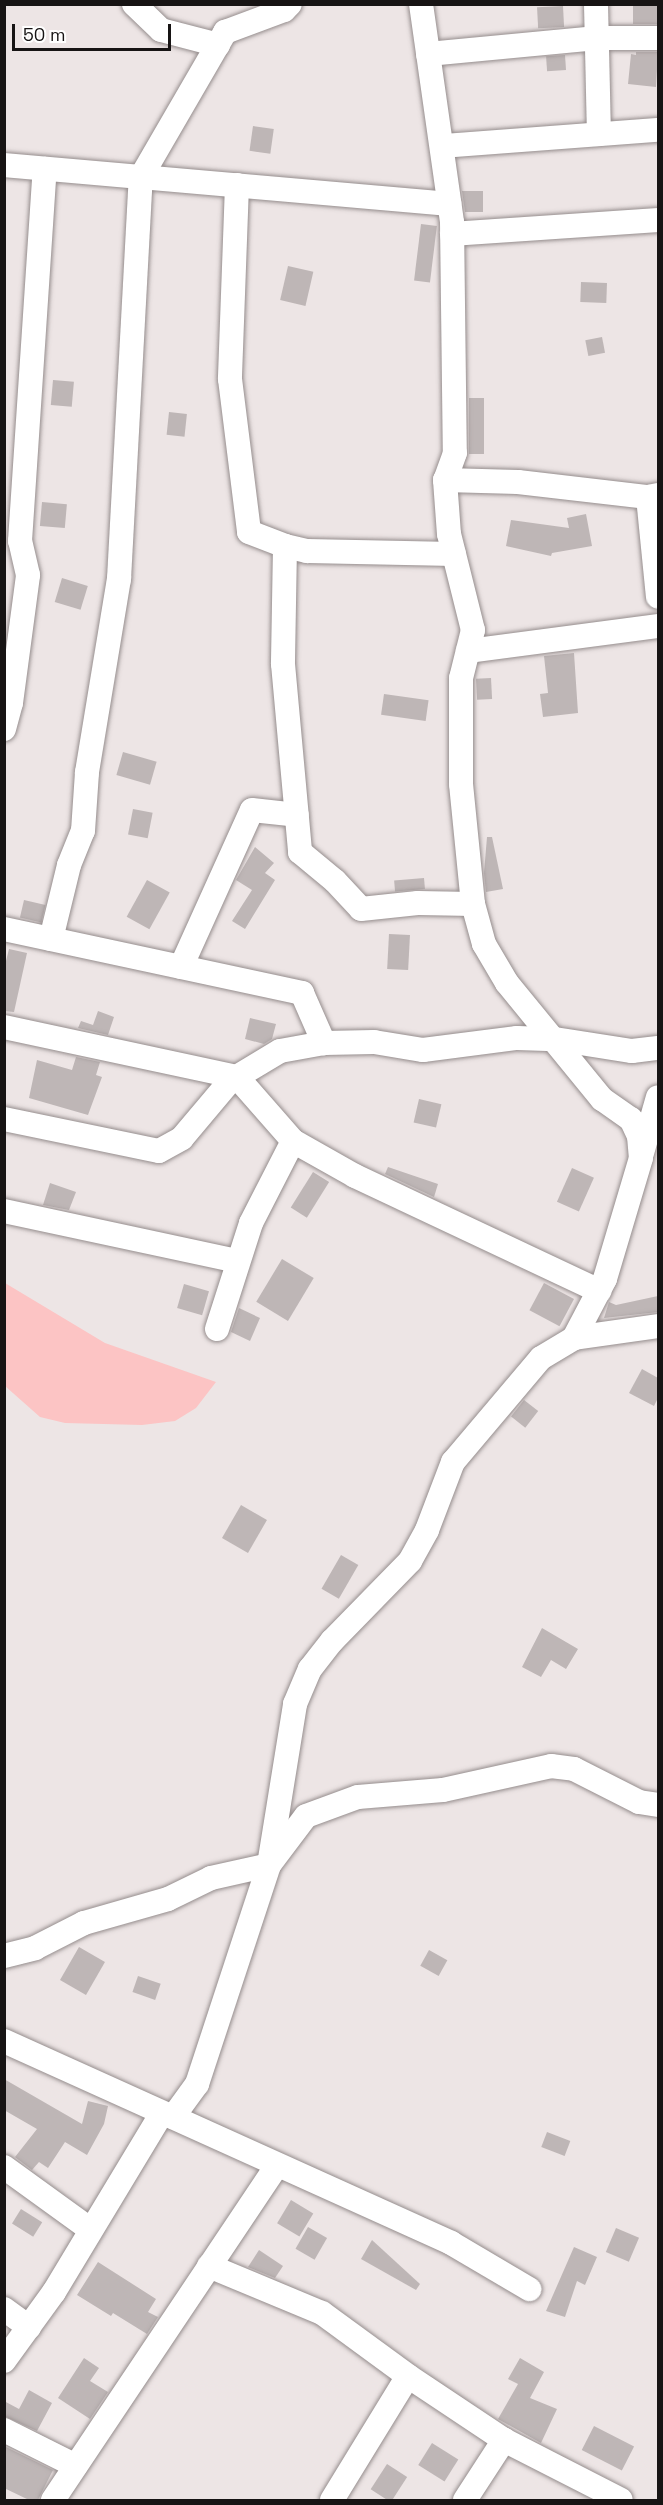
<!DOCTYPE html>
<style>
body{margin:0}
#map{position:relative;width:663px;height:2505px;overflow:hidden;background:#ede5e5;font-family:"Space Grotesk",sans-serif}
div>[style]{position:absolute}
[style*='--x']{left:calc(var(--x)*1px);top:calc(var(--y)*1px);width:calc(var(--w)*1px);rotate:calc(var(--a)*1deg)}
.green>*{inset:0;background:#fcc4c4}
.building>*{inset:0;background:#beb6b6;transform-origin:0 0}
.roads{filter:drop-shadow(0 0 2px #958d8d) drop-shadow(0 0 2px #958d8d)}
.minor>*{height:24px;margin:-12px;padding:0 12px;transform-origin:12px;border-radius:12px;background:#fff}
span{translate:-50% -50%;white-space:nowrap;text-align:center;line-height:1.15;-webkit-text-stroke:4.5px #fff;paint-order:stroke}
.frame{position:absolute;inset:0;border:6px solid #171414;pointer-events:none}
.scale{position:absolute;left:12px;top:24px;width:159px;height:27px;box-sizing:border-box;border:3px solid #171414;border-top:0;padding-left:8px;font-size:18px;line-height:21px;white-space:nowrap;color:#171414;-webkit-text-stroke:4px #fff;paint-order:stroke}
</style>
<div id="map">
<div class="green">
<i style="clip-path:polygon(5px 1283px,105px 1343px,216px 1382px,196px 1408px,175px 1421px,142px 1425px,65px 1423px,40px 1417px,5px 1386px)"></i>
</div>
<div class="building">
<i style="left:633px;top:4px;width:25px;height:20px"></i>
<i style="left:563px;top:6px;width:21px;height:26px;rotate:87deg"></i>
<i style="clip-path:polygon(636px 52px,658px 52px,656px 87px,628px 84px,631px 54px,636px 55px)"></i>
<i style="left:565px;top:55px;width:15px;height:19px;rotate:86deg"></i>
<i style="left:253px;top:126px;width:21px;height:25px;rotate:8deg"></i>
<i style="clip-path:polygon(462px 191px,483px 191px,483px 212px,465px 212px)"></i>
<i style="left:421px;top:224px;width:16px;height:57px;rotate:7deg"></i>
<i style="left:288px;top:266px;width:26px;height:35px;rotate:13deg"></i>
<i style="left:581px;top:282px;width:26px;height:20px;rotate:2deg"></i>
<i style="left:602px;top:337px;width:16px;height:17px;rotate:79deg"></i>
<i style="left:53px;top:380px;width:21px;height:25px;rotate:5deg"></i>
<i style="left:469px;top:398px;width:15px;height:56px"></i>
<i style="left:169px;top:412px;width:18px;height:23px;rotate:6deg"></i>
<i style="left:42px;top:502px;width:25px;height:24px;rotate:5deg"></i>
<i style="clip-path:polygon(586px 514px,592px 546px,552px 553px,551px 556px,506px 546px,511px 520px,569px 528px,567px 518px)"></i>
<i style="left:62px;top:578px;width:27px;height:25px;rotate:17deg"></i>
<i style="clip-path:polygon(574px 653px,578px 713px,543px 717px,540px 694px,548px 693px,544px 656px)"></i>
<i style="left:491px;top:678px;width:21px;height:15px;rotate:87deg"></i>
<i style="left:384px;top:694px;width:45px;height:21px;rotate:8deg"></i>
<i style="left:123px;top:752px;width:35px;height:24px;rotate:16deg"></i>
<i style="left:133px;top:809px;width:20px;height:26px;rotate:11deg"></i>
<i style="clip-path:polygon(487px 837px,492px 837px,503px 889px,486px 892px,484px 873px)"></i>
<i style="clip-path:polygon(255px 847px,274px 863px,265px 873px,275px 880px,245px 929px,232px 921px,252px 890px,236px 880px)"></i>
<i style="left:424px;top:878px;width:11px;height:30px;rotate:85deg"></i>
<i style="left:147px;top:880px;width:26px;height:42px;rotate:29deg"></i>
<i style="left:24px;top:900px;width:22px;height:18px;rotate:13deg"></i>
<i style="left:389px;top:934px;width:21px;height:35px;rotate:3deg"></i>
<i style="clip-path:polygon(9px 949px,27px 953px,14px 1012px,4px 1011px,4px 969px)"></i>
<i style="clip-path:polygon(98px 1011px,114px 1017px,108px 1035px,78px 1028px,81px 1021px,93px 1025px)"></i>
<i style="clip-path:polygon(250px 1018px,276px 1024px,272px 1039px,264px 1044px,245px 1039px)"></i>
<i style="clip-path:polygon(76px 1057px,100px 1062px,96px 1075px,102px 1077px,88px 1115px,29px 1098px,37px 1060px,72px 1070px)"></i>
<i style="left:419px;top:1099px;width:23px;height:24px;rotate:13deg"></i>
<i style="clip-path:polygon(388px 1167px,438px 1184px,434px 1197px,385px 1174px)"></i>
<i style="left:572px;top:1168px;width:24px;height:37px;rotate:24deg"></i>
<i style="left:313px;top:1172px;width:19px;height:42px;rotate:32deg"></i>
<i style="clip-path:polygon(50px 1183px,76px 1192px,69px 1210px,43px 1205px)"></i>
<i style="left:282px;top:1259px;width:37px;height:50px;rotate:31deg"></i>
<i style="left:544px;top:1283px;width:34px;height:31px;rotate:28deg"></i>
<i style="left:184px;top:1284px;width:26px;height:25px;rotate:16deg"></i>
<i style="clip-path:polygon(658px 1296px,658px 1312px,604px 1318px,609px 1302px,616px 1305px)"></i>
<i style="clip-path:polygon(239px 1308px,260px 1318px,250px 1341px,231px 1332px)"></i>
<i style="clip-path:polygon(642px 1369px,658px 1378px,658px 1398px,654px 1406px,629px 1393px)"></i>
<i style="left:524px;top:1400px;width:18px;height:21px;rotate:38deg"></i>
<i style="left:241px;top:1505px;width:30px;height:38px;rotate:30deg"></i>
<i style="left:341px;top:1555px;width:20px;height:39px;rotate:30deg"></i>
<i style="clip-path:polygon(542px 1628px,578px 1649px,566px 1669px,551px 1660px,541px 1677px,522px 1667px)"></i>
<i style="left:79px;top:1947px;width:30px;height:38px;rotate:30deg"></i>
<i style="left:429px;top:1950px;width:21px;height:18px;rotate:29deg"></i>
<i style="left:138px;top:1976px;width:24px;height:17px;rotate:19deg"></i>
<i style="clip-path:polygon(4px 2079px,82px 2124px,88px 2101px,108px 2106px,104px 2124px,87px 2155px,65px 2142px,48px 2168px,39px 2162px,32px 2170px,15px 2157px,37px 2129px,4px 2110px)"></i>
<i style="left:547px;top:2132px;width:25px;height:16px;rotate:21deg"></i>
<i style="left:291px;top:2200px;width:26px;height:27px;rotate:31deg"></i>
<i style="left:21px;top:2209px;width:25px;height:17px;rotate:32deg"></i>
<i style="left:308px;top:2227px;width:22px;height:25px;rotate:30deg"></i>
<i style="left:616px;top:2228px;width:25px;height:26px;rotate:23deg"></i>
<i style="clip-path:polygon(372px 2240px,420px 2284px,416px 2290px,361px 2259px)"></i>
<i style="clip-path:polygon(574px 2247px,597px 2257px,585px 2285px,577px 2281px,565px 2317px,546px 2311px)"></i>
<i style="clip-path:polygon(259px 2250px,283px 2266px,275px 2278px,248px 2267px)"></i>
<i style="clip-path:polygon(98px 2262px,156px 2299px,148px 2312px,158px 2317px,147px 2334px,113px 2313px,111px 2316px,77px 2295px)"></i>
<i style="clip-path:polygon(84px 2358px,99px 2368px,90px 2381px,108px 2392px,90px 2419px,58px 2398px)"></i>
<i style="clip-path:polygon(520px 2358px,544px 2372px,530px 2398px,557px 2409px,541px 2443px,498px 2419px,518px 2384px,508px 2379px)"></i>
<i style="clip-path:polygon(29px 2390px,52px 2403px,37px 2431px,4px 2416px,4px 2401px,19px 2409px)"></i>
<i style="left:594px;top:2426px;width:45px;height:27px;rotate:27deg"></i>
<i style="left:432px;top:2443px;width:31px;height:26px;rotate:32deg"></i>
<i style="clip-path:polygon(4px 2446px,53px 2470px,38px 2500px,29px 2500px,4px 2488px)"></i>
<i style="left:387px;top:2464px;width:24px;height:30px;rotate:33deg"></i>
</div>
<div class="roads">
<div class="minor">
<i style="--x:134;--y:4;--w:37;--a:44"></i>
<i style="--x:161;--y:30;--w:59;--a:14.7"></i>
<i style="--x:421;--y:4;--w:220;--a:81.9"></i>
<i style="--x:452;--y:222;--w:231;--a:89.3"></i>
<i style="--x:455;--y:453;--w:29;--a:110"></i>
<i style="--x:445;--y:480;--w:54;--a:85.8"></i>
<i style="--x:449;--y:534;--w:99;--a:76"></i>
<i style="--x:473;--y:630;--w:49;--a:104"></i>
<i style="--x:461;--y:678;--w:106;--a:90"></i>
<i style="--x:461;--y:784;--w:121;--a:84.3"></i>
<i style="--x:473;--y:904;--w:41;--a:74.6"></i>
<i style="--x:484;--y:944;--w:45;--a:59.5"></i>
<i style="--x:507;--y:983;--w:150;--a:50.7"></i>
<i style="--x:602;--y:1099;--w:35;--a:35"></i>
<i style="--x:631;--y:1119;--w:19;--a:65"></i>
<i style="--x:639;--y:1136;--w:22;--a:85"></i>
<i style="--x:641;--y:1158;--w:126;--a:106.6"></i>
<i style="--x:605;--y:1279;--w:67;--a:117.7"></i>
<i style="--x:596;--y:4;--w:130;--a:88.7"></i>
<i style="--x:428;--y:54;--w:170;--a:-5.4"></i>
<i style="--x:597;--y:38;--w:61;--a:0"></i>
<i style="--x:443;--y:146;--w:216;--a:-4.3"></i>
<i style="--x:4;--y:165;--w:447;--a:5"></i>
<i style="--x:237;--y:185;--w:194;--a:92.1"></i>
<i style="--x:230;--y:379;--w:154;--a:82.9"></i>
<i style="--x:249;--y:532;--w:39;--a:21"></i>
<i style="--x:285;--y:546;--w:118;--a:91"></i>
<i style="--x:283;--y:664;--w:189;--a:84.8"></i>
<i style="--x:300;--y:852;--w:45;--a:39.6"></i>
<i style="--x:335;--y:881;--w:38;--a:47"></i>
<i style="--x:361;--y:909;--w:57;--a:-6"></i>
<i style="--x:418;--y:903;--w:55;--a:1"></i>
<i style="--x:452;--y:234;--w:206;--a:-3.9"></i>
<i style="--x:445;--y:480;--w:73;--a:1.6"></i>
<i style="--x:518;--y:482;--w:131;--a:6.6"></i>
<i style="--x:648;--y:497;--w:10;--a:-11"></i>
<i style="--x:648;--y:497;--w:100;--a:84.3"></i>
<i style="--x:285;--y:546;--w:23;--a:13"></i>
<i style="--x:307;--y:551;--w:147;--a:1.2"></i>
<i style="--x:468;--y:651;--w:192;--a:-7.5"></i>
<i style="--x:4;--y:729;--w:27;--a:-75"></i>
<i style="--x:11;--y:703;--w:129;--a:-82.4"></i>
<i style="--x:28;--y:575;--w:35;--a:-103"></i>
<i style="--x:20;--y:541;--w:373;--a:-86.2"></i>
<i style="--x:4;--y:929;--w:305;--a:12.1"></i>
<i style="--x:302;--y:993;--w:55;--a:66.3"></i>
<i style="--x:51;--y:939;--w:76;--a:-76.3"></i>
<i style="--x:69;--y:865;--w:37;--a:-68"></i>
<i style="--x:83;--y:831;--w:59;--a:-86.1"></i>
<i style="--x:87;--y:772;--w:196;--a:-80.6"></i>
<i style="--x:119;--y:579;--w:403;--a:-86.9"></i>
<i style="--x:141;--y:177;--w:168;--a:-59.9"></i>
<i style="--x:225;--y:32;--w:63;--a:-20.4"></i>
<i style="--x:284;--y:10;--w:8;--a:-45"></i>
<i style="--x:181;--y:967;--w:172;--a:-65.7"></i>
<i style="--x:252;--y:810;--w:45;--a:6.3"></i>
<i style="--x:4;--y:1027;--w:238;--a:12.1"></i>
<i style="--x:237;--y:1077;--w:85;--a:48.8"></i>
<i style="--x:4;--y:1119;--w:158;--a:11.7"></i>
<i style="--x:159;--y:1151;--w:26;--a:-29"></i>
<i style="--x:182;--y:1138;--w:75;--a:-49.9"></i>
<i style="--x:230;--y:1081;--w:58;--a:-31"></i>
<i style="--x:280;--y:1051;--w:45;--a:-10.3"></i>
<i style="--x:324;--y:1043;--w:50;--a:-1.1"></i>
<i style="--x:374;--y:1042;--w:50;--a:9.3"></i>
<i style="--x:423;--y:1050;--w:95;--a:-7.3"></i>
<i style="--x:517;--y:1038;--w:38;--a:2"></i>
<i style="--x:555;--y:1039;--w:78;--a:8.9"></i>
<i style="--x:632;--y:1051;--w:26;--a:-7"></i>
<i style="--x:642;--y:1153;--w:58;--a:-74.1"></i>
<i style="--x:4;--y:1211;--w:239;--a:12.1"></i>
<i style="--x:217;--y:1329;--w:111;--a:-72.2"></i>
<i style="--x:251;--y:1223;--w:92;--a:-62.9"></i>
<i style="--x:293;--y:1141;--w:71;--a:29.4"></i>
<i style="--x:355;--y:1176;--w:270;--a:25.2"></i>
<i style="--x:4;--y:1956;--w:32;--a:-14"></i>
<i style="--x:35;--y:1948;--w:55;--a:-27"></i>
<i style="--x:84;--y:1923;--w:87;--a:-15.9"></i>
<i style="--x:168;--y:1899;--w:48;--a:-26"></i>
<i style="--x:211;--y:1878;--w:59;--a:-12.6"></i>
<i style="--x:269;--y:1865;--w:61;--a:-52.9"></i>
<i style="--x:306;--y:1816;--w:55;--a:-20.1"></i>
<i style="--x:358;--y:1797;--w:85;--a:-4.7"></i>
<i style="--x:443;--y:1790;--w:111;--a:-12.5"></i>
<i style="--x:551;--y:1766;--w:23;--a:7"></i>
<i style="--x:574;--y:1769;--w:73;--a:26.9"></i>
<i style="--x:639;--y:1802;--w:19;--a:9"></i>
<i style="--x:4;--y:2041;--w:491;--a:24.3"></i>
<i style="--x:451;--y:2243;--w:91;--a:30.5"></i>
<i style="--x:173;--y:2117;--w:41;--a:-54"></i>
<i style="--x:197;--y:2084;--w:231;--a:-71.8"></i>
<i style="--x:269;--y:1865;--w:163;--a:-80.8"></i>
<i style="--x:295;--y:1704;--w:38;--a:-67"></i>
<i style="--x:310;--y:1669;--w:36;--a:-52"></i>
<i style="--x:332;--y:1641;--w:112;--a:-45.7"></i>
<i style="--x:410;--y:1561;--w:35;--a:-61"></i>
<i style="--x:427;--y:1530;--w:73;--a:-69.1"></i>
<i style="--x:453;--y:1462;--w:136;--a:-49.8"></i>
<i style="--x:541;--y:1358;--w:39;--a:-31"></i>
<i style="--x:574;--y:1338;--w:85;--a:-8.1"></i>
<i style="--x:4;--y:2167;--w:107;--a:35.9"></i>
<i style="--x:209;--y:2266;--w:122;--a:22.6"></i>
<i style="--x:322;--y:2313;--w:107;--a:36.2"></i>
<i style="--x:408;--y:2376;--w:115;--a:33.7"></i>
<i style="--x:504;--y:2440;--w:131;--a:27.1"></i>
<i style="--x:4;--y:2309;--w:31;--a:36"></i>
<i style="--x:4;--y:2361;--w:85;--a:-54.1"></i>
<i style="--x:54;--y:2292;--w:209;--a:-58.9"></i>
<i style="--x:4;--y:2430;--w:80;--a:26.6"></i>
<i style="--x:53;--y:2500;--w:403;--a:-56.2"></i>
<i style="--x:332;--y:2500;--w:145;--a:-58.5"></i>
<i style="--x:465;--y:2500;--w:72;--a:-57"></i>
</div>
</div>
<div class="frame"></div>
<div class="scale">50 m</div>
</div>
